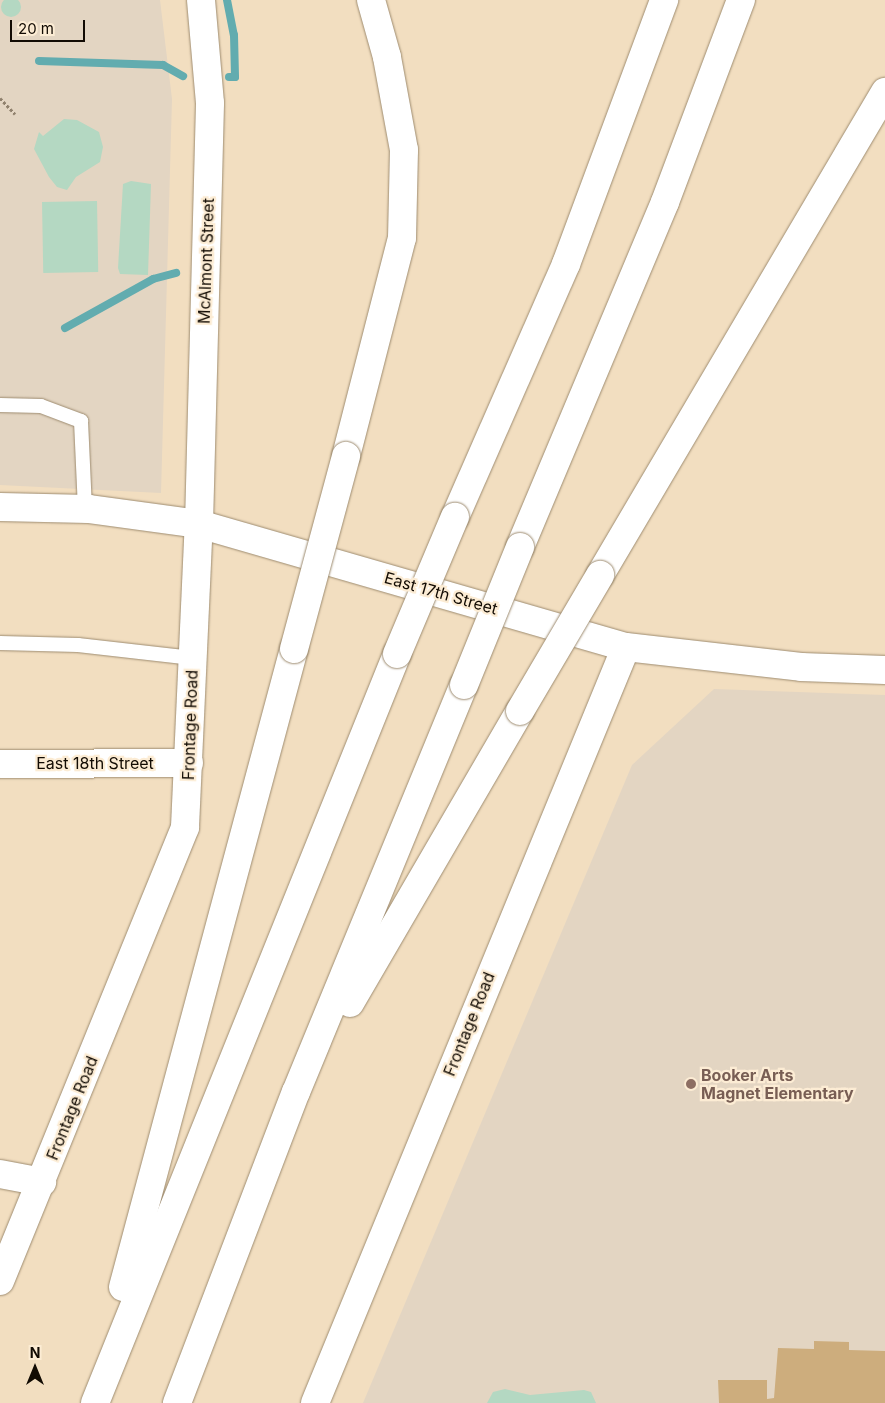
<!DOCTYPE html>
<style>
body{margin:0}
#map{position:relative;width:885px;height:1403px;overflow:hidden;background:#f2dec0;font-family:Inter,sans-serif}
div>[style]{position:absolute}
[style*='--x']{left:calc(var(--x)*1px);top:calc(var(--y)*1px);width:calc(var(--w)*1px);rotate:calc(var(--a)*1deg)}
.education>*{inset:0;background:#e3d5c2}
.green>*{inset:0;background:#b4d8c2;transform-origin:0 0}
.round{border-radius:50%}
.stream>*{height:8px;margin:-4px;padding:0 4px;transform-origin:4px;border-radius:4px;background:#62acaf}
.building>*{inset:0;background:#cdad7d}
.path>*{height:3px;margin-top:-1.5px;transform-origin:0;background:repeating-linear-gradient(90deg,#90816d 0 2.5px,transparent 0 5px)}
.roads{filter:drop-shadow(0 0 1px #9e8c70) drop-shadow(0 0 1px #9e8c70)}
.service>*{height:14px;margin:-7px;padding:0 7px;transform-origin:7px;border-radius:7px;background:#fff}
.minor>*{height:28px;margin:-14px;padding:0 14px;transform-origin:14px;border-radius:14px;background:#fff}
.tertiary>*{height:28px;margin:-14px;padding:0 14px;transform-origin:14px;border-radius:14px;background:#fff}
.secondary>*{height:28px;margin:-14px;padding:0 14px;transform-origin:14px;border-radius:14px;background:#fff}
.motorway>*{height:28px;margin:-14px;padding:0 14px;transform-origin:14px;border-radius:14px;background:#fff}
.bridges{filter:drop-shadow(0 0 1px #9e8c70) drop-shadow(0 0 1px #9e8c70)}
.motorway-bridge>*{height:28px;margin:-14px;padding:0 14px;transform-origin:14px;border-radius:14px;background:#fff}
.dots>*{width:14px;height:14px;translate:-50% -50%;box-sizing:border-box;border:2px solid #fcecd4;border-radius:50%}
span{translate:-50% -50%;white-space:nowrap;text-align:center;line-height:1.15;-webkit-text-stroke:4.5px #fcecd4;paint-order:stroke}
.street-label{font-size:16px;color:#120b03}
.education-label{font-size:16px;color:#785e54;font-weight:700}
.left{translate:0 -50%;text-align:left}
.north{position:absolute;left:10px;top:1343px;width:50px;height:50px;-webkit-text-stroke:4px #fcecd4;paint-order:stroke;rotate:0deg;font-size:14px;font-weight:700;line-height:20px;text-align:center;color:#120b03}
.north::after{content:'';display:block;margin:auto;width:18px;height:22px;background:#120b03;clip-path:polygon(50% 0,100% 100%,50% 72%,0 100%)}
.scale{position:absolute;left:10px;top:20px;width:75px;height:22px;box-sizing:border-box;border:2px solid #120b03;border-top:0;padding-left:6px;font-size:15px;line-height:18px;white-space:nowrap;color:#120b03;-webkit-text-stroke:4px #fcecd4;paint-order:stroke}
</style>
<div id="map">
<div class="education">
<i style="clip-path:polygon(0 0,160px 0,172px 99px,161px 493px,0 485px)"></i>
<i style="clip-path:polygon(714px 689px,885px 695px,885px 1403px,363px 1403px,632px 765px)"></i>
</div>
<div class="green">
<i class="round" style="left:1px;top:-3px;width:20px;height:20px"></i>
<i style="clip-path:polygon(64px 119px,77px 120px,99px 132px,103px 147px,100px 162px,76px 177px,67px 190px,57px 187px,49px 177px,34px 149px,39px 132px,43px 136px)"></i>
<i style="clip-path:polygon(131px 181px,151px 184px,148px 275px,120px 274px,118px 268px,123px 184px)"></i>
<i style="left:97px;top:201px;width:71px;height:55px;rotate:89deg"></i>
<i style="clip-path:polygon(505px 1389px,530px 1395px,584px 1390px,591px 1392px,596px 1403px,487px 1403px,493px 1392px)"></i>
</div>
<div class="stream">
<i style="--x:227;--y:0;--w:36;--a:79"></i>
<i style="--x:234;--y:35;--w:42;--a:88.6"></i>
<i style="--x:235;--y:77;--w:6;--a:180"></i>
<i style="--x:39;--y:61;--w:124;--a:1.8"></i>
<i style="--x:163;--y:65;--w:23;--a:29"></i>
<i style="--x:65;--y:328;--w:101;--a:-29.1"></i>
<i style="--x:153;--y:279;--w:24;--a:-15"></i>
</div>
<div class="building">
<i style="clip-path:polygon(814px 1341px,849px 1342px,849px 1350px,885px 1351px,885px 1403px,719px 1403px,718px 1380px,767px 1380px,767px 1399px,774px 1398px,778px 1348px,814px 1349px)"></i>
</div>
<div class="path">
<i style="--x:0;--y:98;--w:22;--a:47"></i>
</div>
<div class="roads">
<div class="service">
<i style="--x:0;--y:405;--w:41;--a:1.4"></i>
<i style="--x:41;--y:406;--w:43;--a:20.6"></i>
<i style="--x:81;--y:421;--w:88;--a:87.4"></i>
<i style="--x:0;--y:643;--w:78;--a:1.5"></i>
<i style="--x:78;--y:645;--w:115;--a:6.5"></i>
</div>
<div class="minor">
<i style="--x:0;--y:764;--w:189;--a:-0.3"></i>
<i style="--x:0;--y:1174;--w:43;--a:10.8"></i>
</div>
<div class="tertiary">
<i style="--x:199;--y:524;--w:421;--a:-88.5"></i>
<i style="--x:210;--y:103;--w:103;--a:-95"></i>
</div>
<div class="secondary">
<i style="--x:0;--y:507;--w:89;--a:1.3"></i>
<i style="--x:89;--y:509;--w:111;--a:7.8"></i>
<i style="--x:199;--y:524;--w:444;--a:16.1"></i>
<i style="--x:626;--y:647;--w:176;--a:6.5"></i>
<i style="--x:801;--y:667;--w:84;--a:2"></i>
<i style="--x:0;--y:1281;--w:490;--a:-67.8"></i>
<i style="--x:185;--y:827;--w:303;--a:-87.4"></i>
<i style="--x:315;--y:1403;--w:817;--a:-67.64"></i>
</div>
<div class="motorway">
<i style="--x:346;--y:456;--w:225;--a:-75.6"></i>
<i style="--x:402;--y:238;--w:88;--a:-88.7"></i>
<i style="--x:404;--y:150;--w:95;--a:-100.4"></i>
<i style="--x:387;--y:57;--w:59;--a:-105.7"></i>
<i style="--x:455;--y:517;--w:276;--a:-66.3"></i>
<i style="--x:566;--y:264;--w:282;--a:-69.6"></i>
<i style="--x:520;--y:547;--w:374;--a:-67.2"></i>
<i style="--x:665;--y:202;--w:216;--a:-69.4"></i>
<i style="--x:600;--y:575;--w:561;--a:-59.46"></i>
<i style="--x:350;--y:1003;--w:338;--a:-59.8"></i>
<i style="--x:123;--y:1287;--w:661;--a:-75"></i>
<i style="--x:95;--y:1403;--w:808;--a:-68.04"></i>
<i style="--x:177;--y:1403;--w:333;--a:-69.1"></i>
<i style="--x:296;--y:1092;--w:440;--a:-67.6"></i>
</div>
</div>
<div class="bridges">
<div class="motorway-bridge">
<i style="--x:294;--y:649;--w:200;--a:-74.9"></i>
<i style="--x:397;--y:654;--w:149;--a:-67.1"></i>
<i style="--x:464;--y:685;--w:149;--a:-67.9"></i>
<i style="--x:520;--y:711;--w:158;--a:-59.5"></i>
</div>
</div>
<div class="dots">
<i style="left:691px;top:1084px;background:#8d6e63"></i>
</div>
<div class="street-label">
<span style="left:206px;top:261px;rotate:-88deg">McAlmont Street</span>
<span style="left:441px;top:593px;rotate:16deg">East 17th Street</span>
<span style="left:190px;top:725px;rotate:-88deg">Frontage Road</span>
<span style="left:95px;top:763px">East 18th Street</span>
<span style="left:469px;top:1024px;rotate:-68deg">Frontage Road</span>
<span style="left:72px;top:1108px;rotate:-68deg">Frontage Road</span>
</div>
<div class="education-label">
<span class="left" style="left:701px;top:1084px">Booker Arts<br>Magnet Elementary</span>
</div>
<div class="north">N</div>
<div class="scale">20 m</div>
</div>
